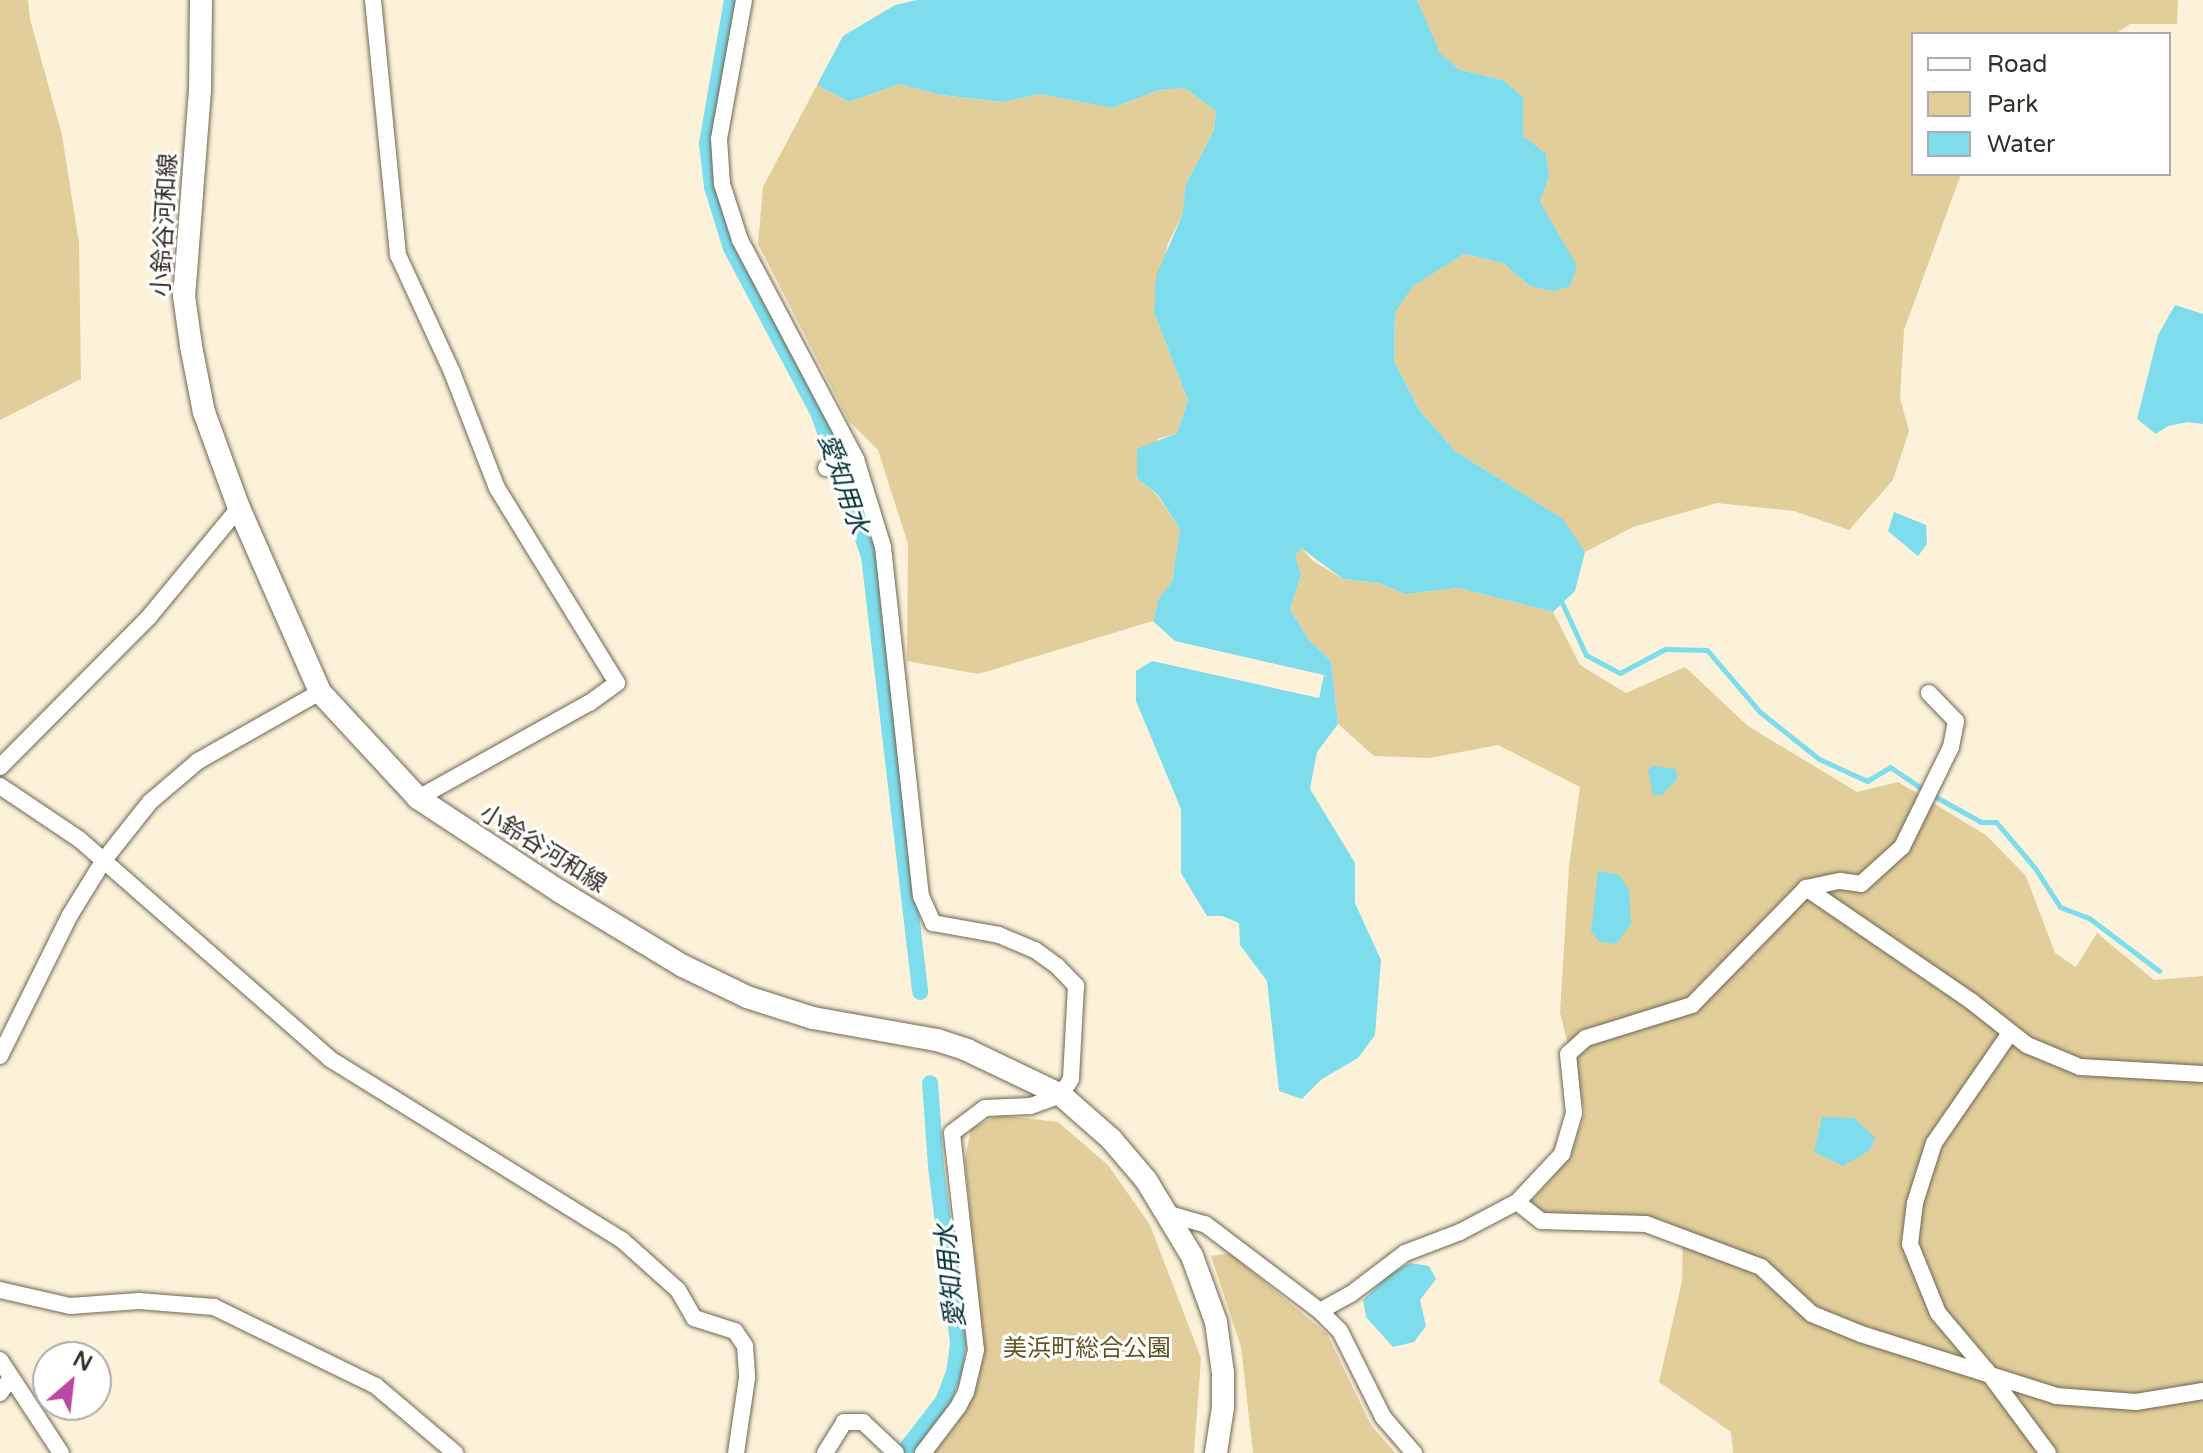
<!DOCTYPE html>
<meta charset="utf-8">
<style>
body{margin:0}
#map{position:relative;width:2203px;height:1453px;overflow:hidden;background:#fcf2da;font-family:"Varela Round","Noto Sans JP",sans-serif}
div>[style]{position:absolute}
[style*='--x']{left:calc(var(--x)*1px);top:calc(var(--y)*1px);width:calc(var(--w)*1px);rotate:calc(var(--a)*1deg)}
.green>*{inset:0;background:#e2ce9b}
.water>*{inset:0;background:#7edded}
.stream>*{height:5px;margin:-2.5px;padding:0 2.5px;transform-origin:2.5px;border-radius:2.5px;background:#7edded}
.canal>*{height:16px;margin:-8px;padding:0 8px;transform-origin:8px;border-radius:8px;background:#7edded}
.roads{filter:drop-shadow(0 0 2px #6f6752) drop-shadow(0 0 2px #6f6752)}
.minor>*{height:16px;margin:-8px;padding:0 8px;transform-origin:8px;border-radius:8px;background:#fff}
.major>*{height:22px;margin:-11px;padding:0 11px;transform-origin:11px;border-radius:11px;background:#fff}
span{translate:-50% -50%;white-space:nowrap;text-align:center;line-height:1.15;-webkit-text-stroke:6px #fff;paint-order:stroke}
.street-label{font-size:24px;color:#343027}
.park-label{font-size:24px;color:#675420}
.water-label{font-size:26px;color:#013239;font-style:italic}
.legend{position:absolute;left:1911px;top:32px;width:260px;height:144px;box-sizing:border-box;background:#fff;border:2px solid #aeaca9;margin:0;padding:10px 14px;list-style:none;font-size:24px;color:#343027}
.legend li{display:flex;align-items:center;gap:16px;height:40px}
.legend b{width:40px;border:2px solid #aeaca9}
.north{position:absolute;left:32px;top:1341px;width:80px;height:80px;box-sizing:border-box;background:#fff;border:2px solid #aeaca9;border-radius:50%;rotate:28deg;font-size:22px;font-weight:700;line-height:32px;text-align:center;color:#343027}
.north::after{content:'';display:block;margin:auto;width:28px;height:36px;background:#bb48a1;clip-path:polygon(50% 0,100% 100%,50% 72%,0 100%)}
</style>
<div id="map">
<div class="green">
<i style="clip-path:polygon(0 0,28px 0,30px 19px,62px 135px,79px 243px,81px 379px,0 420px)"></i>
<i style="clip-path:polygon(1417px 0,2178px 0,2177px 24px,2130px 24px,2115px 34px,1913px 34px,1913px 174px,1961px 174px,1904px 330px,1900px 398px,1909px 431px,1893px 480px,1849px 530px,1794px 511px,1717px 503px,1633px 527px,1585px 552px,1562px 519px,1455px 451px,1420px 411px,1394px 361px,1395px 312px,1412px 286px,1464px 254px,1503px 263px,1530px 286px,1540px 202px,1549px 176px,1546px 155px,1523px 136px,1522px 97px,1503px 80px,1460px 70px,1439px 53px)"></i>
<i style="clip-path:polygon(899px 84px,941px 95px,1003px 102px,1040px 94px,1112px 108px,1159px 90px,1185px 88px,1216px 111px,1214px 130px,1186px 184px,1182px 216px,1168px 243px,1154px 313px,1188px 400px,1177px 433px,1158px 439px,1137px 478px,1157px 495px,1180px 529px,1172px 582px,1159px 599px,1153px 621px,978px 674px,907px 661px,908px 544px,878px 450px,849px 421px,758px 244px,763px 187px,817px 85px,849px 102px)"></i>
<i style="clip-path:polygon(1301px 548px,1313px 561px,1343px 579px,1379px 583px,1405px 594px,1459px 588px,1553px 612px,1580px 665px,1626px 693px,1685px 667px,1748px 726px,1857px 792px,1898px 782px,1986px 835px,2026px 876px,2055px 953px,2076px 967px,2097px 933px,2154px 980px,2203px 976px,2203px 1453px,1733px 1453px,1731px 1432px,1659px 1382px,1682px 1281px,1683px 1229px,1651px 1217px,1549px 1216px,1530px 1203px,1571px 1156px,1585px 1112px,1560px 1013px,1569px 866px,1580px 787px,1498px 745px,1429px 758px,1374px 756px,1338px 724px,1331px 661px,1308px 639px,1290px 609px,1301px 575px,1294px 556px)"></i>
<i style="clip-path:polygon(998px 1115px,1058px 1122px,1108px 1165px,1150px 1225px,1201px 1358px,1194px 1453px,933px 1453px,954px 1428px,976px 1389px,984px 1354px,965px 1159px,971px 1129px)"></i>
<i style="clip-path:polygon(1230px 1253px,1327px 1334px,1371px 1425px,1395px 1453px,1253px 1453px,1241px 1347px,1211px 1256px)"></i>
</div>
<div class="water">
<i style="clip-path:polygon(917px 0,1417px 0,1440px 53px,1460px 70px,1503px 80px,1523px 97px,1523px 136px,1546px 154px,1549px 176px,1540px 202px,1577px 266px,1570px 286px,1554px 291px,1530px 286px,1503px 263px,1464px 254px,1413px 286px,1395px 312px,1394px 361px,1420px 411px,1455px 451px,1563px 519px,1585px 552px,1575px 591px,1553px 612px,1459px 588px,1405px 594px,1379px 583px,1343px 579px,1301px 548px,1295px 556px,1301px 575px,1290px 609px,1308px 639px,1331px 661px,1338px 724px,1317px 752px,1310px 789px,1355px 863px,1355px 903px,1381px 960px,1375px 1035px,1358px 1058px,1322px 1079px,1302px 1099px,1279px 1091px,1267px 981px,1240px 945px,1239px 923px,1222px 916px,1207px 916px,1181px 873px,1181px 809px,1136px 701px,1136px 671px,1152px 661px,1319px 698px,1324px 675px,1175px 641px,1153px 621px,1159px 598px,1172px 582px,1180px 529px,1158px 495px,1137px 478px,1137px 449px,1177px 433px,1188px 400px,1154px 313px,1156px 276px,1182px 216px,1186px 184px,1214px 130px,1216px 111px,1185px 88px,1159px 90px,1112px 108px,1040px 94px,1003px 102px,941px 95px,899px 84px,849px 102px,817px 85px,843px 36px,895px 5px)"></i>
<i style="clip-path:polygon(2175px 305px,2203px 314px,2203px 424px,2188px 422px,2168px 426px,2156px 434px,2137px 419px,2158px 335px)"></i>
<i style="clip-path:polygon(1894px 512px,1926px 525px,1927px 544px,1918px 556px,1888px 531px)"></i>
<i style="clip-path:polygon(1653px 766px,1676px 769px,1677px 779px,1662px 795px,1653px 795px,1648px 771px)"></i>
<i style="clip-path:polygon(1598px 871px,1619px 875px,1629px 890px,1631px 924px,1616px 944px,1600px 942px,1591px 932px)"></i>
<i style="clip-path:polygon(1822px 1117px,1854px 1118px,1875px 1137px,1870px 1150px,1843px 1166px,1814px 1152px)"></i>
<i style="clip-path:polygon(1410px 1263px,1429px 1266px,1436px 1279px,1420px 1300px,1426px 1326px,1414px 1342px,1393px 1347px,1366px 1317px,1363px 1300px,1390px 1274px)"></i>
</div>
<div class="stream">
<i style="--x:1562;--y:603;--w:57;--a:65.2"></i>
<i style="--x:1586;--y:655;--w:38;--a:28"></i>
<i style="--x:1620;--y:673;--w:51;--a:-28.1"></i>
<i style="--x:1665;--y:649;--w:42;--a:1.4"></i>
<i style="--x:1707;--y:650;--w:82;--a:49.5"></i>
<i style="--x:1760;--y:712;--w:75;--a:38.5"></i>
<i style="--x:1819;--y:759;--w:53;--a:24.6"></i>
<i style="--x:1867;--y:781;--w:27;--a:-31"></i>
<i style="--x:1890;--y:767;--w:36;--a:34"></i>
<i style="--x:1936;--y:797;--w:51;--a:29.1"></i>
<i style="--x:1981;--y:822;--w:15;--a:0"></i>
<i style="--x:1996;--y:822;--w:60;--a:49.7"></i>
<i style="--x:2035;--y:868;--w:46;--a:57.3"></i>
<i style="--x:2060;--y:907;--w:31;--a:21"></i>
<i style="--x:2089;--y:918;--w:88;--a:37.1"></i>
</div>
<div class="canal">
<i style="--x:732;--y:0;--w:145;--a:99.9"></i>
<i style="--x:707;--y:143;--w:44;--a:83.5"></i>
<i style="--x:712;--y:187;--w:64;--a:72.7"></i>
<i style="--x:731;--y:248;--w:186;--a:62.1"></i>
<i style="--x:818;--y:412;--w:153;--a:70.5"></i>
<i style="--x:869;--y:556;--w:439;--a:83.3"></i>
<i style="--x:903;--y:1453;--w:66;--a:-52.4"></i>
<i style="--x:943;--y:1401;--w:30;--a:-69"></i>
<i style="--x:954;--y:1373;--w:30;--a:-82"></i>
<i style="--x:958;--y:1343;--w:178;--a:-97.1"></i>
<i style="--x:936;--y:1166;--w:83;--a:-94.1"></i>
</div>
<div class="roads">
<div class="minor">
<i style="--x:373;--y:0;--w:256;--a:84.4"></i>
<i style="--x:398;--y:255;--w:129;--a:65.2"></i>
<i style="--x:452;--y:372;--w:124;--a:68.8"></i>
<i style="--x:497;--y:488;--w:229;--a:58.4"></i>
<i style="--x:617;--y:683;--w:34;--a:144"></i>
<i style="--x:589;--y:703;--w:196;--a:150.9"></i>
<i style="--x:744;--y:0;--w:141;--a:100.2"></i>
<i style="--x:719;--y:139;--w:45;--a:86.2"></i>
<i style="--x:722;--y:184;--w:59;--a:72.2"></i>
<i style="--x:740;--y:240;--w:248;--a:62.1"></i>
<i style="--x:856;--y:459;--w:92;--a:72.9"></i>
<i style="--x:883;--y:547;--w:351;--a:83.8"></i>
<i style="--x:921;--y:896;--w:30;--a:66"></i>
<i style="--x:933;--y:923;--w:67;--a:10.3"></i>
<i style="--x:999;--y:935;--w:39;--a:23"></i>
<i style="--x:1035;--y:950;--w:27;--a:36"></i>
<i style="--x:1057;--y:966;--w:28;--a:46"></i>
<i style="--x:1076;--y:986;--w:93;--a:93.1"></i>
<i style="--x:1071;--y:1079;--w:19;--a:122"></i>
<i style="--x:1061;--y:1095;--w:33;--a:160"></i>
<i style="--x:1030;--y:1106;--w:45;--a:177.5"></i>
<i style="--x:985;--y:1108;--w:41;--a:142.9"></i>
<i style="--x:952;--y:1133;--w:218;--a:83.7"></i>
<i style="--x:976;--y:1350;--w:43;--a:103.4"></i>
<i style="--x:966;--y:1392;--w:17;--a:118"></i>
<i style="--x:958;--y:1407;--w:58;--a:127.3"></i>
<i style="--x:826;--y:468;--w:31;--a:-17"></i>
<i style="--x:0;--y:767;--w:211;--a:-45.2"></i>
<i style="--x:149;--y:617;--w:141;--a:-50.5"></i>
<i style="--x:0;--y:786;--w:95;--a:33.9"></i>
<i style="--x:79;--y:839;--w:334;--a:41.2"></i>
<i style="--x:330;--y:1059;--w:344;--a:31.8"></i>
<i style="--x:622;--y:1240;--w:75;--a:41.8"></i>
<i style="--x:678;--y:1290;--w:32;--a:60"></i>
<i style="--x:694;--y:1318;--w:43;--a:17.6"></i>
<i style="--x:735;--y:1331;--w:18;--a:56"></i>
<i style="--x:745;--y:1346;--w:32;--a:86"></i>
<i style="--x:747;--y:1378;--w:76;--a:98.3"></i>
<i style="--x:1806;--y:888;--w:200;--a:34.4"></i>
<i style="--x:1971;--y:1001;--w:71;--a:38.2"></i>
<i style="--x:2027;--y:1045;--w:57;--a:22.5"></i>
<i style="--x:2080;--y:1067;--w:123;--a:3.3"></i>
<i style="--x:2010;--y:1033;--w:134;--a:124.6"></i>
<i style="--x:1934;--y:1143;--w:63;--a:107.6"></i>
<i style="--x:1915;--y:1203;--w:41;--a:97"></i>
<i style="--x:1910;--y:1244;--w:74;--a:67.9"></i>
<i style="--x:1938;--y:1313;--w:76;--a:49.8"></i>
<i style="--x:1987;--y:1371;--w:102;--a:53.4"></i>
<i style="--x:0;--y:1056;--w:157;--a:-63.6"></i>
<i style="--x:70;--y:915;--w:65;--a:-58.3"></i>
<i style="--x:104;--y:860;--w:74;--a:-51.6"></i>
<i style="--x:150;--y:802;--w:63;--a:-40.5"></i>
<i style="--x:198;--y:761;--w:140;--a:-29.5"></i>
<i style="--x:1517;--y:1202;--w:31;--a:38"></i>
<i style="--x:1541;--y:1221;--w:105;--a:1.6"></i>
<i style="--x:1646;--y:1224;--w:123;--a:20.5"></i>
<i style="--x:1761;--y:1267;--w:69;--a:42.7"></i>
<i style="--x:1812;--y:1314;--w:53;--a:22.2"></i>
<i style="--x:1861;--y:1334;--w:205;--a:17.6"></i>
<i style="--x:2056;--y:1396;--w:80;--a:4.3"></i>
<i style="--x:2136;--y:1402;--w:68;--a:-9.3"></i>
<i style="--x:1169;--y:1214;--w:37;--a:16"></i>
<i style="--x:1205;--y:1224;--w:144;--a:37.1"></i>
<i style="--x:1320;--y:1311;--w:28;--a:45"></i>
<i style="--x:1340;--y:1331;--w:96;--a:63.4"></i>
<i style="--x:1383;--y:1417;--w:48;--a:49.3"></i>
<i style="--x:0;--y:1290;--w:72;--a:12.9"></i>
<i style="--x:70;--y:1306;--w:69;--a:-4.1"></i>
<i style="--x:139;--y:1301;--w:75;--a:4.6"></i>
<i style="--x:214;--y:1307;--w:180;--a:26"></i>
<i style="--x:376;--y:1386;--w:104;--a:40.3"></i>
<i style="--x:1320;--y:1311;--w:35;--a:-29"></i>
<i style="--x:1351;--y:1294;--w:68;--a:-37.2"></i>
<i style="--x:1405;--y:1253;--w:59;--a:-20.9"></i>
<i style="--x:1460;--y:1232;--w:64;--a:-27.8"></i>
<i style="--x:1517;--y:1202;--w:66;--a:-46.8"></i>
<i style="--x:1562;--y:1154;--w:43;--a:-73.7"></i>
<i style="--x:1574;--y:1113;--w:59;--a:-95.8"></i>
<i style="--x:1568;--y:1054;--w:24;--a:-42"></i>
<i style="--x:1586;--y:1038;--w:111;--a:-17.3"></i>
<i style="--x:1692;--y:1005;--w:163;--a:-45.7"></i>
<i style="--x:1806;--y:888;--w:35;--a:-12"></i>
<i style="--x:1840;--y:881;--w:21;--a:8"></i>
<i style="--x:1861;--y:884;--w:55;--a:-42.1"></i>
<i style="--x:1902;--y:847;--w:111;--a:-63.9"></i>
<i style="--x:1951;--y:747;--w:26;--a:-79"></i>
<i style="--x:1956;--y:721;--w:39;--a:-134"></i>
<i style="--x:0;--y:1360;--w:111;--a:56.7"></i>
<i style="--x:0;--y:1393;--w:19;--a:-54"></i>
<i style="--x:825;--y:1453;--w:36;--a:-58"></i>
<i style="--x:844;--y:1422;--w:19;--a:0"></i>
<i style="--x:863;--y:1422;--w:45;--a:43.2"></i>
</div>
<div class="major">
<i style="--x:201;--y:0;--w:90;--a:90.6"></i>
<i style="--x:200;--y:90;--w:207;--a:94.4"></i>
<i style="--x:184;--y:296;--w:50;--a:82"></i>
<i style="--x:191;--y:346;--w:67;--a:78.9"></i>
<i style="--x:204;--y:412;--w:102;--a:70"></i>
<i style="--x:239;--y:508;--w:201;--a:66.2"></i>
<i style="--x:320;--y:692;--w:144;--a:47.2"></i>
<i style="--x:418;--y:798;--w:169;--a:33.4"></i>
<i style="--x:559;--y:891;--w:145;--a:31.2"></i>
<i style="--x:683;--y:966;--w:71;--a:25.8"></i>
<i style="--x:747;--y:997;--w:69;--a:17.7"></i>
<i style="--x:813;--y:1018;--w:126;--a:10.1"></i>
<i style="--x:937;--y:1040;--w:32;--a:18"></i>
<i style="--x:967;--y:1050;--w:104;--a:25.6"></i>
<i style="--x:1061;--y:1095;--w:67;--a:41.3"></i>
<i style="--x:1111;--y:1139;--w:54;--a:49.5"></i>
<i style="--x:1146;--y:1180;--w:89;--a:58.8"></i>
<i style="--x:1192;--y:1256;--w:70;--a:70"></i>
<i style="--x:1216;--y:1322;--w:51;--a:82.2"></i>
<i style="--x:1223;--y:1373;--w:34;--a:90"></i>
<i style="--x:1223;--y:1407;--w:47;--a:98.7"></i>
</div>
</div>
<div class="street-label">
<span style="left:165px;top:225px;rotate:-87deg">小鈴谷河和線</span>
<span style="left:543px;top:849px;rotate:32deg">小鈴谷河和線</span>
</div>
<div class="park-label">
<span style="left:1087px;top:1349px">美浜町総合公園</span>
</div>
<div class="water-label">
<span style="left:843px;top:484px;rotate:71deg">愛知用水</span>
<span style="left:951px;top:1276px;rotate:-96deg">愛知用水</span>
</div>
<ul class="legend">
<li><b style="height:10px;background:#fff"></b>Road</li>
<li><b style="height:22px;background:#e2ce9b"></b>Park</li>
<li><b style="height:22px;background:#7edded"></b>Water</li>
</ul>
<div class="north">N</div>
</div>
